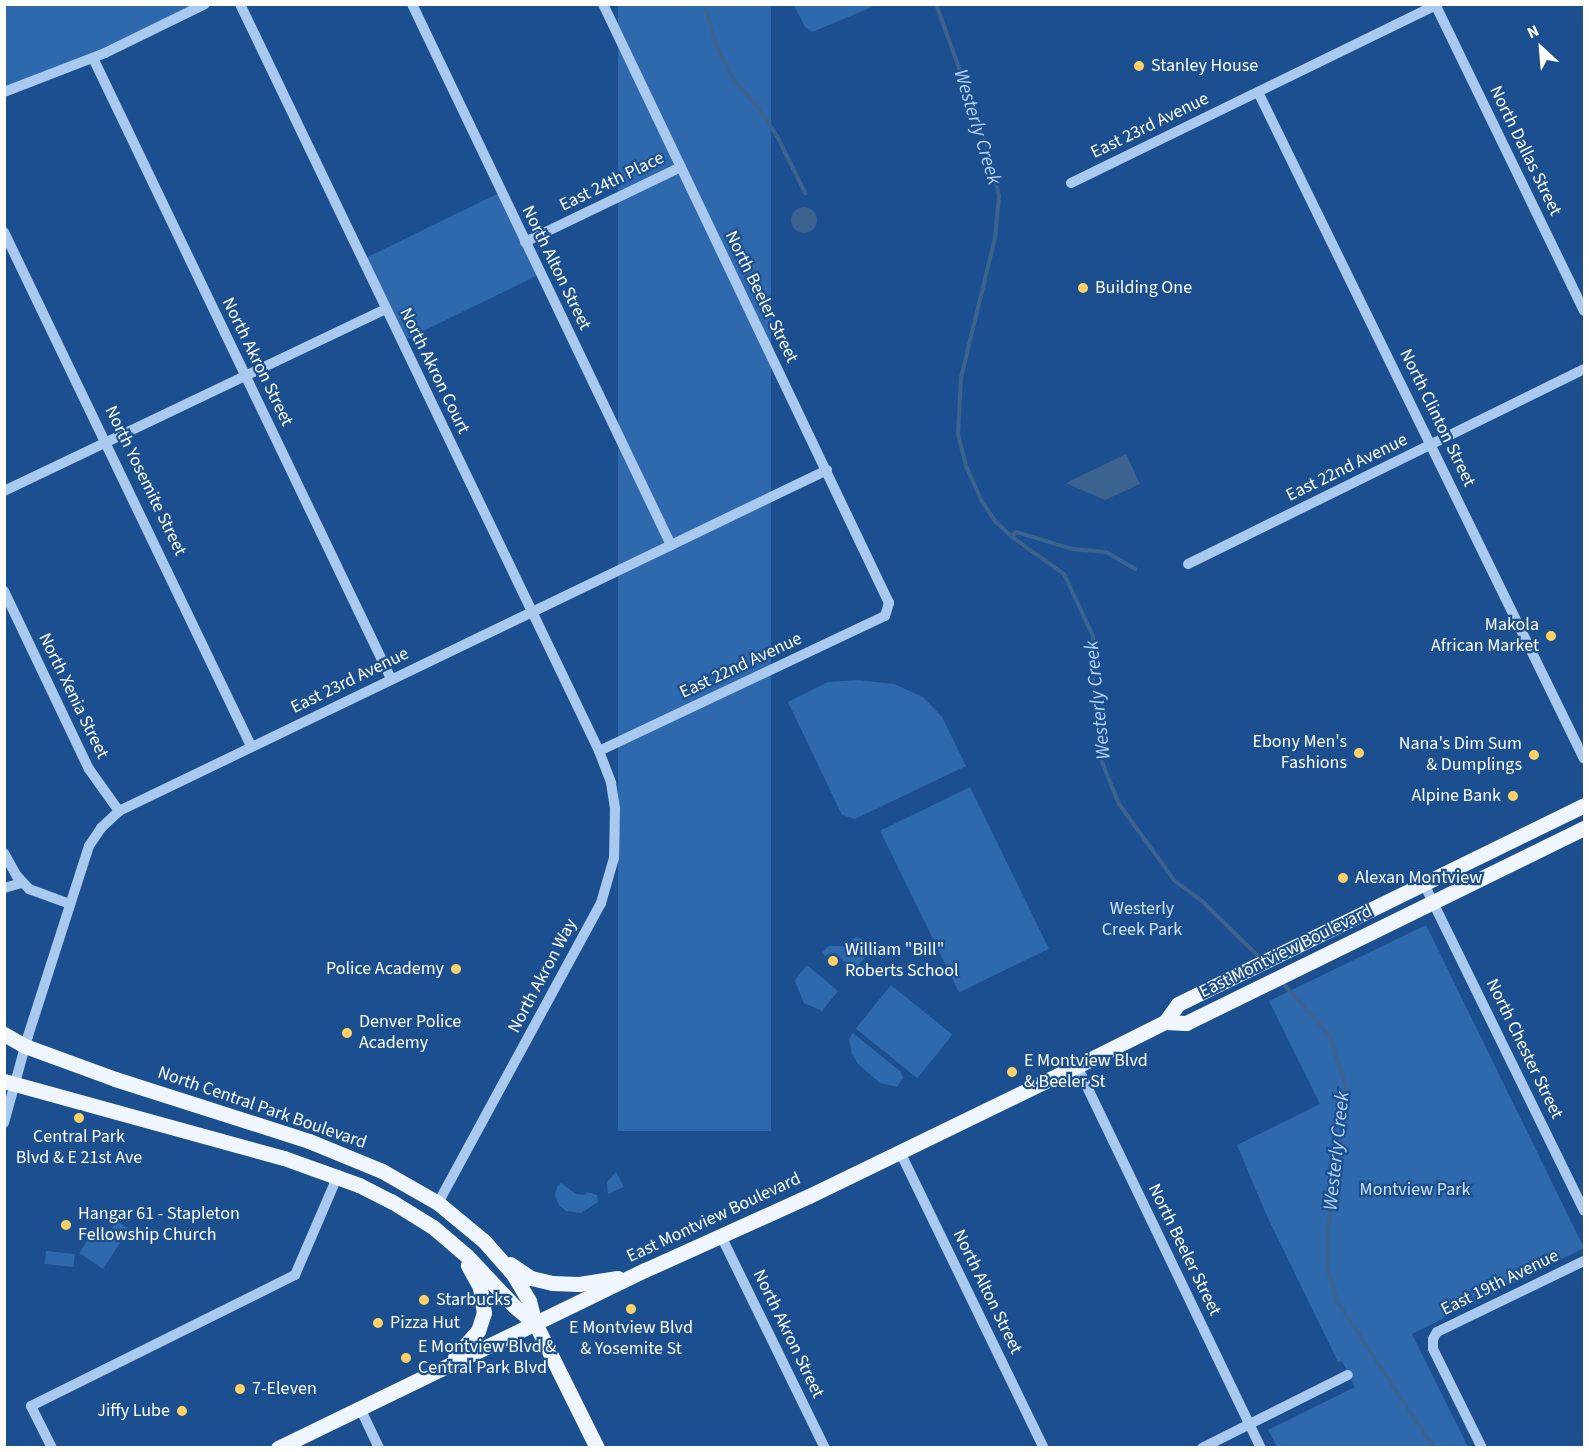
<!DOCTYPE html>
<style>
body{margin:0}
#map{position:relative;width:1589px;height:1452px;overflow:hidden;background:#1b4f8f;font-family:"Source Sans 3",sans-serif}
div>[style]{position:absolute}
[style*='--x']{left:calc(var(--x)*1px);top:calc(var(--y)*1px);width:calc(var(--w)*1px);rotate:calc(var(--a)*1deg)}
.green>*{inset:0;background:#2e69ad;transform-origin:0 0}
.water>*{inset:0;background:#3c6290}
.round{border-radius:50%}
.stream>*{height:4px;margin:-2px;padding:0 2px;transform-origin:2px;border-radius:2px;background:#3c6290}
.minor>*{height:10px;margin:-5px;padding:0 5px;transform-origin:5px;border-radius:5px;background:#a9c9ee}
.major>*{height:15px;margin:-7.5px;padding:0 7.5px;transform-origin:7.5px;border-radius:7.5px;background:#f0f6ff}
.dots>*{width:16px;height:16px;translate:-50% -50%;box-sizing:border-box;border:3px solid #1b4f8f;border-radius:50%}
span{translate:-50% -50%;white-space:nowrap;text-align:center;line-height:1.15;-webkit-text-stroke:4.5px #1b4f8f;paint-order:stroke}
.poi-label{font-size:18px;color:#fff}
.left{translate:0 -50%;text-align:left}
.right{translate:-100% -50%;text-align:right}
.street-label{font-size:18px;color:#fff}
.park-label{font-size:18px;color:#cfe3fa}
.water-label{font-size:20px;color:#b5d3f5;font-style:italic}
.frame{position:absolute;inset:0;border:6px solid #fff;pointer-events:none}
.north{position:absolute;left:1511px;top:18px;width:60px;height:60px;-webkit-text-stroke:4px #1b4f8f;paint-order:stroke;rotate:334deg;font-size:16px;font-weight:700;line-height:24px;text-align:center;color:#fff}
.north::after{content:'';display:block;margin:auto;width:21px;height:27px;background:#fff;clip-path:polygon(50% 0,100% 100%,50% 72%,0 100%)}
</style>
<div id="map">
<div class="green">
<i style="clip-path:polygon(5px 5px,205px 5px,5px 92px)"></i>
<i style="left:618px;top:5px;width:153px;height:1126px"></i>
<i style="clip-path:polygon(794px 5px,877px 5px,812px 32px,805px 27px)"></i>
<i style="left:501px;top:192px;width:91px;height:154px;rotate:64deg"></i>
<i style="clip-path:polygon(859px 680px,894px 684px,923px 697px,942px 717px,966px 766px,855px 819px,842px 815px,788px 702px,828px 682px)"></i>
<i style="left:970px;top:787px;width:180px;height:100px;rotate:64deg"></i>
<i style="clip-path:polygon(1426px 925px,1584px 1248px,1412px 1334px,1468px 1447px,1277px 1447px,1268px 1430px,1355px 1387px,1342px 1361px,1338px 1362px,1266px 1214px,1237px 1145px,1320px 1104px,1269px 1001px)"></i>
<i style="clip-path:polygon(856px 937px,862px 939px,870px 952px,855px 969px,849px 968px,841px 958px,836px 965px,822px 953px,828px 946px,844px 946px)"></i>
<i style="clip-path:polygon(807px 965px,838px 991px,822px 1011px,804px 1003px,796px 984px,795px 980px)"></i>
<i style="left:891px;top:985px;width:79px;height:56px;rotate:39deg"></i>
<i style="clip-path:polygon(853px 1033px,901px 1072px,903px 1078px,897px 1087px,880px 1083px,858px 1064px,852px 1054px,849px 1039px)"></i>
<i style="clip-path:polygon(616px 1172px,624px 1187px,608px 1194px,607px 1182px)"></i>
<i style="clip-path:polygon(561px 1183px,576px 1194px,585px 1195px,587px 1192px,597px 1195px,598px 1202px,581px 1213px,566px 1211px,559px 1205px,555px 1195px,557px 1187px)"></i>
<i style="clip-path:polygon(117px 1221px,129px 1229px,103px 1269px,79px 1253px,92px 1234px,103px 1241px)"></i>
<i style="left:46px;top:1251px;width:29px;height:13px;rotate:6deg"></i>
</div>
<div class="water">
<i class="round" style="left:791px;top:207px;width:26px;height:26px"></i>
<i style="clip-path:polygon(1126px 454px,1140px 484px,1105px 500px,1066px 483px)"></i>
</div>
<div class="stream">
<i style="--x:704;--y:4;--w:45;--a:73.2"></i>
<i style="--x:717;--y:47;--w:35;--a:63"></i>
<i style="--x:733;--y:78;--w:42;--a:49.8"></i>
<i style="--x:760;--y:110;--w:31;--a:57"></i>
<i style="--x:777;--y:136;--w:64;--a:63.8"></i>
<i style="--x:936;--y:4;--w:156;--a:70.2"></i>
<i style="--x:989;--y:151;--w:46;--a:77.5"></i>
<i style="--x:999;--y:196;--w:42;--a:95.4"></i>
<i style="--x:995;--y:238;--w:143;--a:103.7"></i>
<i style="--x:961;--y:377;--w:57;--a:93"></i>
<i style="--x:958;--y:434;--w:33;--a:76"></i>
<i style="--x:966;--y:466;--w:37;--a:66"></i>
<i style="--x:981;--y:500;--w:27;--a:56"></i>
<i style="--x:996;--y:522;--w:22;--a:43"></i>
<i style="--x:1012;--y:537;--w:64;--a:35.4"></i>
<i style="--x:1064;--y:574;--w:68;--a:64.9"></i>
<i style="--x:1093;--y:636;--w:52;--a:90"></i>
<i style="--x:1093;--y:688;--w:69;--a:84.2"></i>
<i style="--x:1100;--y:757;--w:51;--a:68"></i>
<i style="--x:1119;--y:804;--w:94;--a:54.1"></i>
<i style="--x:1174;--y:880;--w:35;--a:37"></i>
<i style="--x:1202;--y:901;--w:83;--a:44.5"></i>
<i style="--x:1012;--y:537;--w:6;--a:-51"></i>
<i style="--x:1016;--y:532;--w:59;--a:16.9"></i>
<i style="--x:1072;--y:549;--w:34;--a:5"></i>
<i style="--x:1106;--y:552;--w:34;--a:30"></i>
<i style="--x:1280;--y:980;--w:75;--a:48.2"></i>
<i style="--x:1330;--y:1036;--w:58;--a:72.8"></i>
<i style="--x:1347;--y:1091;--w:139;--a:97.8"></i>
<i style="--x:1328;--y:1229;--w:40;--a:90"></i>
<i style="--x:1328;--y:1269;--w:33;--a:74"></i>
<i style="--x:1337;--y:1301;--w:176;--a:56.6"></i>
</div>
<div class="minor">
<i style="--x:240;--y:4;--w:829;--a:64.33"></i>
<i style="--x:599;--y:751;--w:34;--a:69"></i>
<i style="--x:611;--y:783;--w:25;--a:81"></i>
<i style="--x:615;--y:808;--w:50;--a:91.1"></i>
<i style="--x:614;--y:858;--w:47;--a:106.1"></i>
<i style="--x:601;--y:903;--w:341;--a:118.5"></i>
<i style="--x:412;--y:4;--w:600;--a:64.42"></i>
<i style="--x:1435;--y:4;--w:341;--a:64.1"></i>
<i style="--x:93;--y:58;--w:689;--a:64.36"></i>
<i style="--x:4;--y:92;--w:108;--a:-21.1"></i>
<i style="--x:105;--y:53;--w:111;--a:-26.1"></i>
<i style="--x:1258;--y:92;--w:742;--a:63.95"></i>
<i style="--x:1071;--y:183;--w:408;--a:-26"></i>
<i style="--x:4;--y:232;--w:570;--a:64.33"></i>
<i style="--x:525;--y:242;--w:173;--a:-25.7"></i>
<i style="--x:4;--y:491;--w:423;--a:-25.5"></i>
<i style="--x:1188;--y:564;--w:441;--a:-26.2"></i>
<i style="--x:4;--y:591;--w:197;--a:64.5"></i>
<i style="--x:89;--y:769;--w:52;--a:54.5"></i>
<i style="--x:599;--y:751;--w:316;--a:-25.3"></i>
<i style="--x:885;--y:616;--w:14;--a:-73"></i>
<i style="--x:889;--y:603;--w:664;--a:-115.52"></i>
<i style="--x:4;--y:853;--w:26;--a:61"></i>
<i style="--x:17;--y:876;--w:18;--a:47"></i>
<i style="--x:29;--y:889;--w:44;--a:20.1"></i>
<i style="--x:1424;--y:884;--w:364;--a:63.9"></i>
<i style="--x:4;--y:888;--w:19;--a:-16"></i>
<i style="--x:1077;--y:1066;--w:424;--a:64.3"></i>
<i style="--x:4;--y:1123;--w:90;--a:-74.6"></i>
<i style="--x:28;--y:1036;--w:200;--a:-72.2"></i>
<i style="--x:89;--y:846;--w:22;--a:-56"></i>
<i style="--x:101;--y:828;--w:25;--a:-43"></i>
<i style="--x:119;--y:811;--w:786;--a:-25.72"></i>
<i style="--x:900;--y:1152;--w:329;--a:64.1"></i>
<i style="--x:721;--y:1236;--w:236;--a:63.9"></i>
<i style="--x:360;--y:1408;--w:44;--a:64.6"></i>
<i style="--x:52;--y:1448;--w:47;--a:-116.6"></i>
<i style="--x:31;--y:1406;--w:295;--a:-26.4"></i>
<i style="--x:295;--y:1275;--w:109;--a:-66.7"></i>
<i style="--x:1202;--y:1448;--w:163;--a:-26.6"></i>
<i style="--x:1482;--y:1448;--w:110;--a:-116.3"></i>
<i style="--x:1433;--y:1349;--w:10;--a:-90"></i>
<i style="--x:1433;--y:1339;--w:8;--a:-60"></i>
<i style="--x:1437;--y:1332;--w:163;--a:-25.8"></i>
</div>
<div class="major">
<i style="--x:1165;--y:1022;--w:21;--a:3"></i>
<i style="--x:1186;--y:1023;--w:443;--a:-26.1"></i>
<i style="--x:4;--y:1034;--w:24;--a:30"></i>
<i style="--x:25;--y:1046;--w:96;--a:20.1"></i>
<i style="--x:115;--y:1079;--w:204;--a:17.7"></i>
<i style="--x:309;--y:1141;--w:79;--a:22.3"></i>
<i style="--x:382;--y:1171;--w:64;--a:29.7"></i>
<i style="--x:438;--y:1203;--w:60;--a:39.6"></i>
<i style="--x:484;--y:1241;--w:44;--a:48.7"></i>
<i style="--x:513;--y:1274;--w:31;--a:59"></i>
<i style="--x:529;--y:1301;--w:23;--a:75"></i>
<i style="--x:535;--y:1323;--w:140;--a:63.6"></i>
<i style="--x:4;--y:1081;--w:290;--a:15.4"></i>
<i style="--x:284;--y:1158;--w:80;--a:19.8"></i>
<i style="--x:359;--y:1185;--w:36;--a:27"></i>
<i style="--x:391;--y:1201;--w:49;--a:31.8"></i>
<i style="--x:433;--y:1227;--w:45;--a:40.5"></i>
<i style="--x:467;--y:1256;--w:70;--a:46.7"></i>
<i style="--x:515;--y:1307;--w:26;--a:39"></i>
<i style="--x:510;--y:1264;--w:25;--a:34"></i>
<i style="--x:531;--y:1278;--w:22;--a:13"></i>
<i style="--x:552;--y:1283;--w:27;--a:2"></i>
<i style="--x:579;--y:1284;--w:39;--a:-9"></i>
<i style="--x:455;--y:1357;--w:35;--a:-49"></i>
<i style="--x:478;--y:1331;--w:19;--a:-72"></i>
<i style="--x:484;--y:1313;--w:26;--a:-99"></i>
<i style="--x:480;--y:1287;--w:25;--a:-119"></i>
<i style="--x:278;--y:1448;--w:408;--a:-25.9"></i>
<i style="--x:645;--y:1270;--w:180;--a:-24.3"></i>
<i style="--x:809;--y:1196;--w:298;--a:-25.9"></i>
<i style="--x:1077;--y:1066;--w:98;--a:-26.6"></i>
<i style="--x:1165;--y:1022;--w:22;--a:-54"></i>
<i style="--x:1178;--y:1004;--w:452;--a:-26.1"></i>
</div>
<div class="dots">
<i style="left:1139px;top:66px;background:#ffd166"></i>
<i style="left:1083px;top:288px;background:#ffd166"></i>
<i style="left:1551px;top:636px;background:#ffd166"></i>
<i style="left:1359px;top:753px;background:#ffd166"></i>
<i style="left:1534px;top:755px;background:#ffd166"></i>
<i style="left:1513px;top:796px;background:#ffd166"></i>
<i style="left:1343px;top:878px;background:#ffd166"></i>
<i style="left:833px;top:961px;background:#ffd166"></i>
<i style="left:456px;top:969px;background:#ffd166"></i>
<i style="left:347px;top:1033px;background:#ffd166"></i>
<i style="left:1012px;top:1072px;background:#ffd166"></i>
<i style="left:79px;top:1118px;background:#ffd166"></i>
<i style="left:66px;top:1225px;background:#ffd166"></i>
<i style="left:424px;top:1300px;background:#ffd166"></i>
<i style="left:631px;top:1309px;background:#ffd166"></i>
<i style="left:378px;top:1323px;background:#ffd166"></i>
<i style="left:406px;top:1358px;background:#ffd166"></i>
<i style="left:240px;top:1389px;background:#ffd166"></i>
<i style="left:182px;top:1411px;background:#ffd166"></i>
</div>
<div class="poi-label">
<span class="left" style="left:1151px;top:66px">Stanley House</span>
<span class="left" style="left:1095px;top:288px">Building One</span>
<span class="right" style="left:1539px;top:636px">Makola<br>African Market</span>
<span class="right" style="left:1347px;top:753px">Ebony Men's<br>Fashions</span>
<span class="right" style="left:1522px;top:755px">Nana's Dim Sum<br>&amp; Dumplings</span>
<span class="right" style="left:1501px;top:796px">Alpine Bank</span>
<span class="left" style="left:1355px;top:878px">Alexan Montview</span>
<span class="left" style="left:845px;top:961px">William "Bill"<br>Roberts School</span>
<span class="right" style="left:444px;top:969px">Police Academy</span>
<span class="left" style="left:359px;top:1033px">Denver Police<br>Academy</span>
<span class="left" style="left:1024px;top:1072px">E Montview Blvd<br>&amp; Beeler St</span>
<span style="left:79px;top:1148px">Central Park<br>Blvd &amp; E 21st Ave</span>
<span class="left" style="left:78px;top:1225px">Hangar 61 - Stapleton<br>Fellowship Church</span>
<span class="left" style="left:436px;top:1300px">Starbucks</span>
<span class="left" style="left:390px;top:1323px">Pizza Hut</span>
<span style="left:631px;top:1339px">E Montview Blvd<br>&amp; Yosemite St</span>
<span class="left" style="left:418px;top:1358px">E Montview Blvd &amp;<br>Central Park Blvd</span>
<span class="left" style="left:252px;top:1389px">7-Eleven</span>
<span class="right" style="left:170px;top:1411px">Jiffy Lube</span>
</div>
<div class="street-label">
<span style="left:1150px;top:126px;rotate:-26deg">East 23rd Avenue</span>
<span style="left:1525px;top:151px;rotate:64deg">North Dallas Street</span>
<span style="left:612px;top:182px;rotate:-26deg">East 24th Place</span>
<span style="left:556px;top:268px;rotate:64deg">North Alton Street</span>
<span style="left:761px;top:297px;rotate:64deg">North Beeler Street</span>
<span style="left:257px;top:362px;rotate:64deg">North Akron Street</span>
<span style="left:434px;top:371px;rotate:64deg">North Akron Court</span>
<span style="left:1437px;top:418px;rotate:64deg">North Clinton Street</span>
<span style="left:1347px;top:468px;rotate:-26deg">East 22nd Avenue</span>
<span style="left:145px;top:481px;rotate:64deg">North Yosemite Street</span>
<span style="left:741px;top:666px;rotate:-25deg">East 22nd Avenue</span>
<span style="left:350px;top:681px;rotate:-26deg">East 23rd Avenue</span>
<span style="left:73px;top:696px;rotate:64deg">North Xenia Street</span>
<span style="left:1286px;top:952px;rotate:-26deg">East Montview Boulevard</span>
<span style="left:543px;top:976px;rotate:-62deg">North Akron Way</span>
<span style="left:1524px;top:1049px;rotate:64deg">North Chester Street</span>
<span style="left:262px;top:1108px;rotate:19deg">North Central Park Boulevard</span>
<span style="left:714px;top:1218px;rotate:-25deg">East Montview Boulevard</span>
<span style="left:1184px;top:1250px;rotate:64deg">North Beeler Street</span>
<span style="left:1500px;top:1283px;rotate:-26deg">East 19th Avenue</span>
<span style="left:987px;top:1292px;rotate:64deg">North Alton Street</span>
<span style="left:788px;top:1334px;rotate:64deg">North Akron Street</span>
</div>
<div class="park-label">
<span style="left:1142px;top:920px">Westerly<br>Creek Park</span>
<span style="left:1415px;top:1190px">Montview Park</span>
</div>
<div class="water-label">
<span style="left:977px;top:127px;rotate:73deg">Westerly Creek</span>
<span style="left:1098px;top:700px;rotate:-96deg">Westerly Creek</span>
<span style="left:1337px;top:1151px;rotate:-84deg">Westerly Creek</span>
</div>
<div class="frame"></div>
<div class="north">N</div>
</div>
